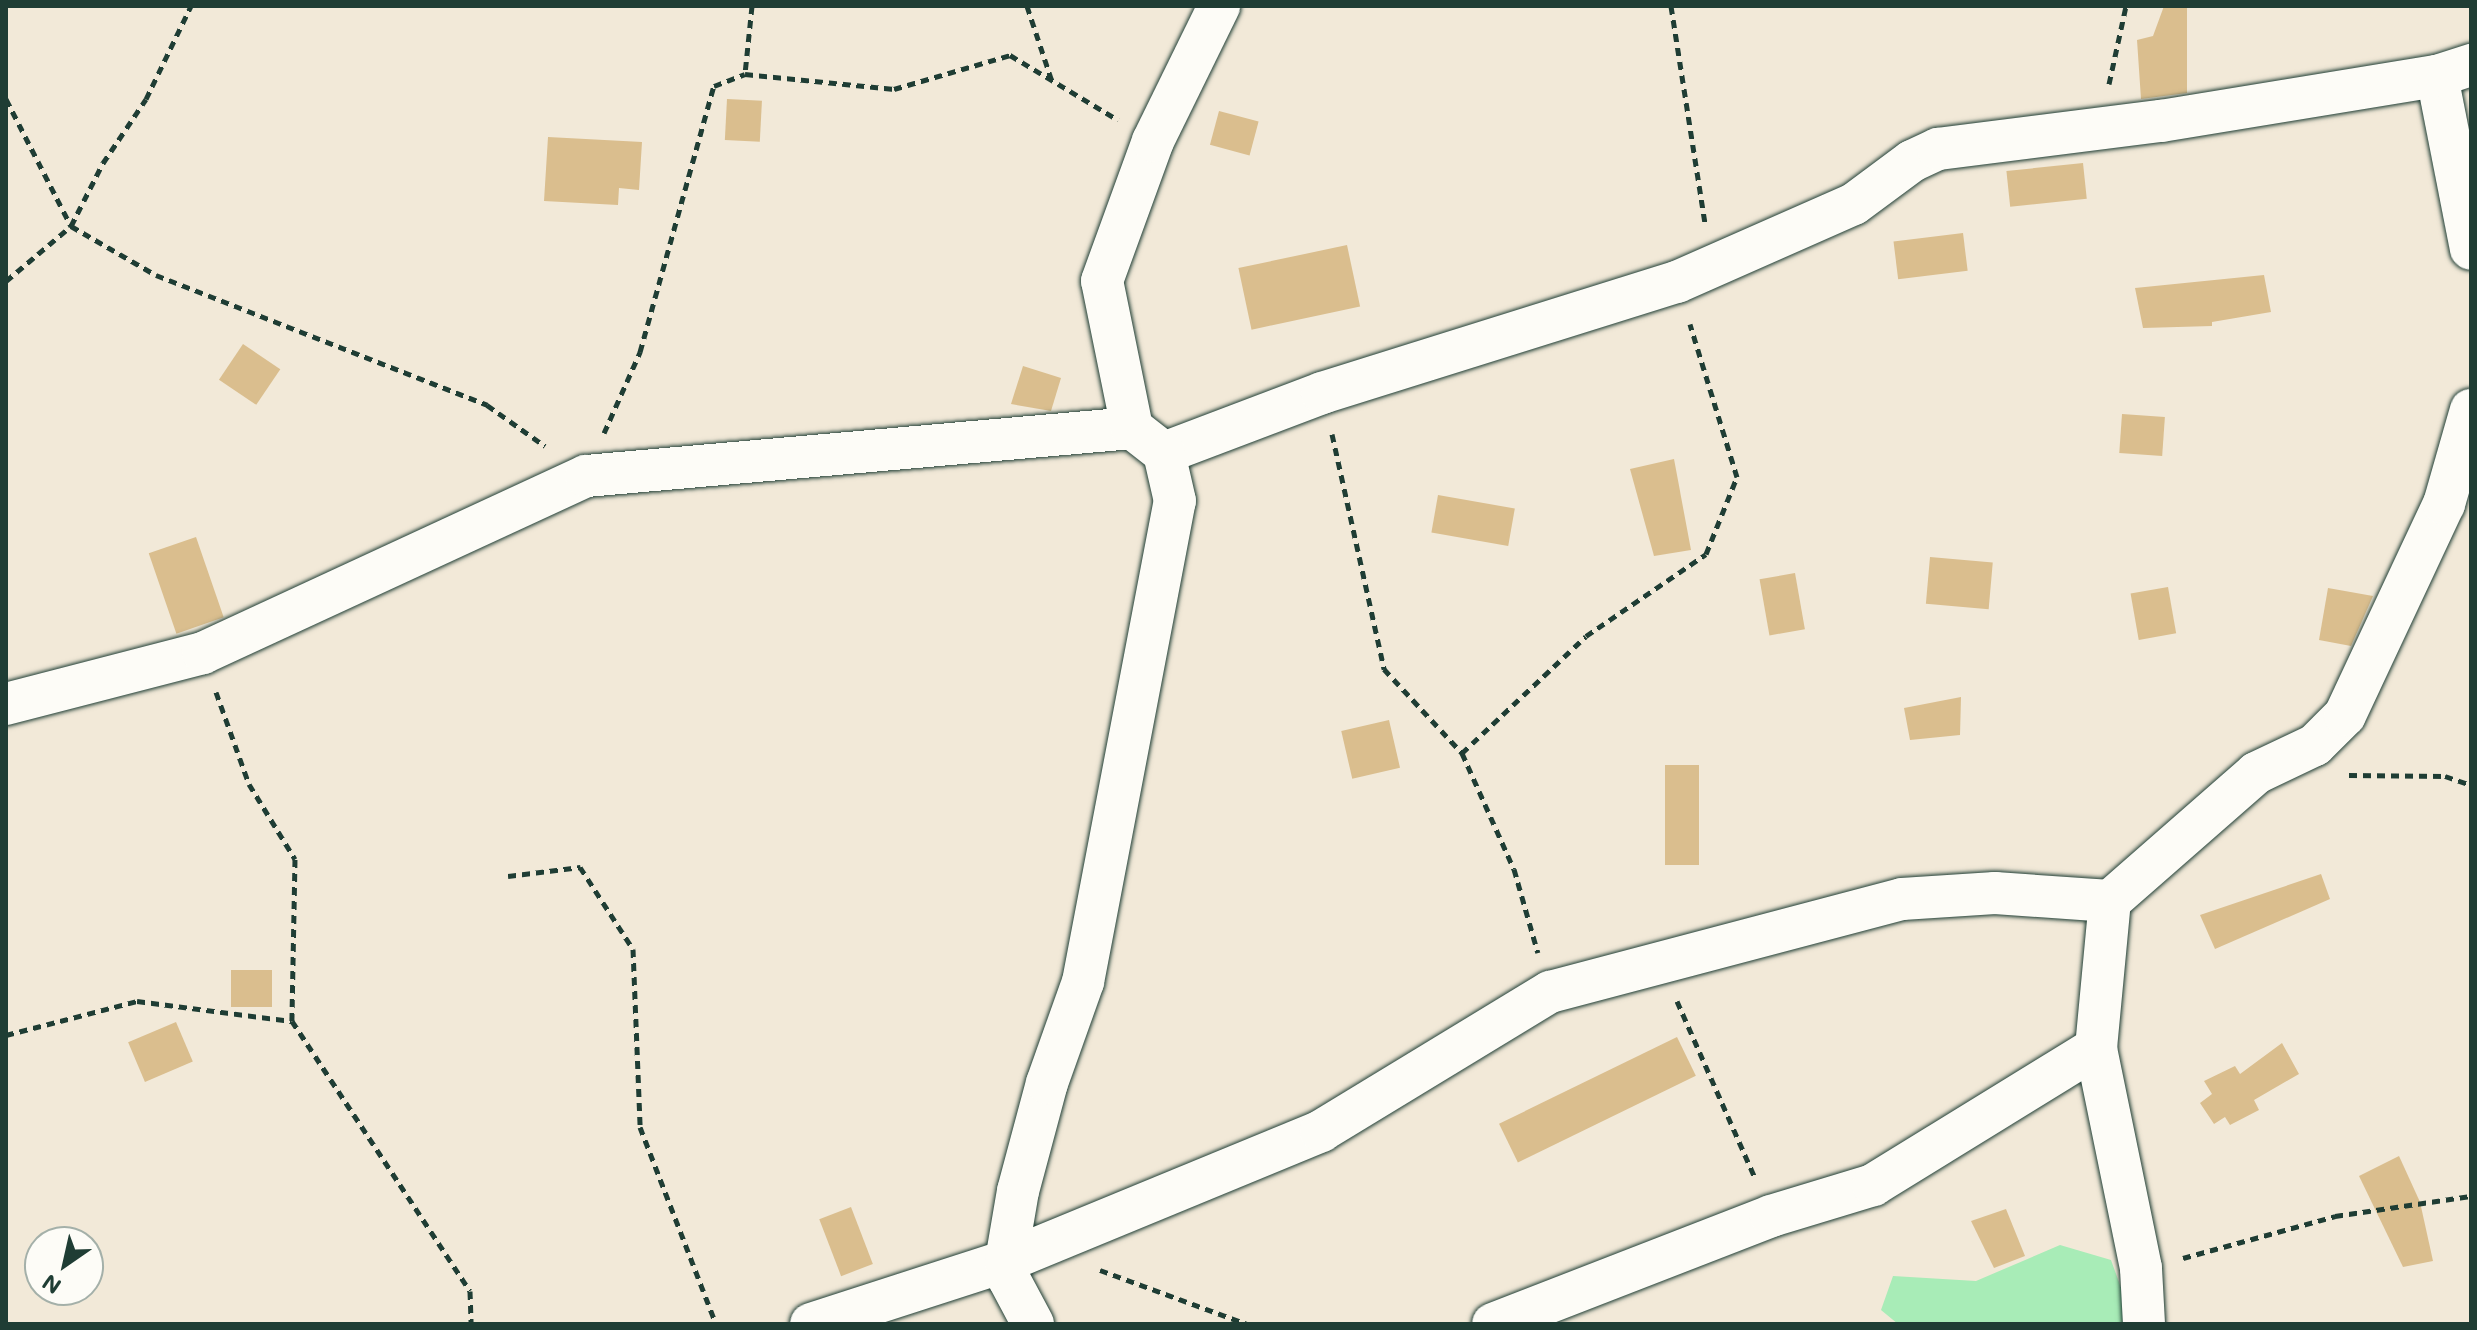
<!DOCTYPE html>
<style>
body{margin:0}
#map{position:relative;width:2477px;height:1330px;overflow:hidden;background:#f2e9d8;font-family:Mali,sans-serif}
div>[style]{position:absolute}
[style*='--x']{left:calc(var(--x)*1px);top:calc(var(--y)*1px);width:calc(var(--w)*1px);rotate:calc(var(--a)*1deg)}
.green>*{inset:0;background:#a8ecb7}
.building>*{inset:0;background:#dabe8e;transform-origin:0 0}
.path>*{height:5px;margin-top:-2.5px;transform-origin:0;background:repeating-linear-gradient(90deg,#1f3d34 0 8px,transparent 0 14px)}
.roads{filter:drop-shadow(0 0 2px #1f3d34) drop-shadow(0 0 2px #1f3d34)}
.minor>*{height:42px;margin:-21px;padding:0 21px;transform-origin:21px;border-radius:21px;background:#fdfcf7}
span{translate:-50% -50%;white-space:nowrap;text-align:center;line-height:1.15;-webkit-text-stroke:6px #fdfcf7;paint-order:stroke}
.frame{position:absolute;inset:0;border:8px solid #1f3d34;pointer-events:none}
.north{position:absolute;left:24px;top:1226px;width:80px;height:80px;box-sizing:border-box;background:#fdfcf7;border:2px solid #a4b0a9;border-radius:50%;rotate:214deg;font-size:22px;font-weight:700;line-height:32px;text-align:center;color:#1f3d34}
.north::after{content:'';display:block;margin:auto;width:28px;height:36px;background:#1f3d34;clip-path:polygon(50% 0,100% 100%,50% 72%,0 100%)}
</style>
<div id="map">
<div class="green">
<i style="clip-path:polygon(2060px 1245px,2111px 1260px,2134px 1324px,1898px 1324px,1881px 1310px,1893px 1276px,1976px 1281px)"></i>
</div>
<div class="building">
<i style="clip-path:polygon(2164px 6px,2187px 6px,2187px 93px,2141px 99px,2137px 40px,2153px 36px)"></i>
<i style="left:727px;top:99px;width:35px;height:41px;rotate:3deg"></i>
<i style="left:1219px;top:111px;width:41px;height:35px;rotate:15deg"></i>
<i style="clip-path:polygon(548px 137px,642px 142px,639px 190px,619px 188px,618px 205px,544px 201px)"></i>
<i style="left:2083px;top:163px;width:36px;height:77px;rotate:84deg"></i>
<i style="left:1963px;top:233px;width:38px;height:70px;rotate:83deg"></i>
<i style="left:1347px;top:245px;width:63px;height:111px;rotate:78deg"></i>
<i style="clip-path:polygon(2264px 275px,2271px 312px,2212px 322px,2212px 326px,2143px 328px,2135px 288px)"></i>
<i style="left:243px;top:344px;width:45px;height:43px;rotate:34deg"></i>
<i style="clip-path:polygon(1023px 366px,1061px 378px,1051px 411px,1011px 404px)"></i>
<i style="left:2122px;top:414px;width:43px;height:39px;rotate:4deg"></i>
<i style="clip-path:polygon(1674px 459px,1691px 550px,1654px 556px,1630px 469px)"></i>
<i style="left:1438px;top:495px;width:78px;height:38px;rotate:10deg"></i>
<i style="left:196px;top:537px;width:85px;height:50px;rotate:71deg"></i>
<i style="left:1930px;top:557px;width:63px;height:47px;rotate:5deg"></i>
<i style="left:1795px;top:573px;width:57px;height:36px;rotate:80deg"></i>
<i style="left:2168px;top:587px;width:47px;height:38px;rotate:80deg"></i>
<i style="clip-path:polygon(2328px 588px,2373px 596px,2351px 646px,2319px 640px)"></i>
<i style="clip-path:polygon(1961px 697px,1960px 735px,1910px 740px,1904px 708px)"></i>
<i style="left:1389px;top:720px;width:49px;height:49px;rotate:77deg"></i>
<i style="left:1665px;top:765px;width:34px;height:100px"></i>
<i style="clip-path:polygon(2321px 874px,2330px 899px,2215px 949px,2200px 915px)"></i>
<i style="left:231px;top:970px;width:41px;height:37px"></i>
<i style="left:176px;top:1022px;width:43px;height:52px;rotate:67deg"></i>
<i style="left:1677px;top:1037px;width:43px;height:198px;rotate:64deg"></i>
<i style="clip-path:polygon(2282px 1043px,2299px 1074px,2254px 1100px,2259px 1110px,2230px 1125px,2225px 1117px,2214px 1124px,2200px 1103px,2212px 1094px,2204px 1081px,2235px 1066px,2240px 1074px)"></i>
<i style="clip-path:polygon(2399px 1156px,2420px 1202px,2433px 1261px,2403px 1267px,2359px 1176px)"></i>
<i style="left:851px;top:1207px;width:61px;height:34px;rotate:69deg"></i>
<i style="clip-path:polygon(2006px 1209px,2025px 1256px,1994px 1268px,1971px 1221px)"></i>
</div>
<div class="path">
<i style="--x:752;--y:6;--w:68;--a:95.9"></i>
<i style="--x:745;--y:74;--w:150;--a:5.7"></i>
<i style="--x:894;--y:89;--w:121;--a:-16.3"></i>
<i style="--x:1010;--y:55;--w:126;--a:31"></i>
<i style="--x:1027;--y:6;--w:79;--a:71.6"></i>
<i style="--x:1671;--y:6;--w:219;--a:81.1"></i>
<i style="--x:2109;--y:84;--w:80;--a:-77.7"></i>
<i style="--x:6;--y:99;--w:143;--a:62.9"></i>
<i style="--x:71;--y:226;--w:98;--a:30"></i>
<i style="--x:156;--y:275;--w:356;--a:21.4"></i>
<i style="--x:487;--y:405;--w:71;--a:35.3"></i>
<i style="--x:6;--y:281;--w:85;--a:-40.2"></i>
<i style="--x:71;--y:226;--w:71;--a:-63.1"></i>
<i style="--x:103;--y:163;--w:77;--a:-56.1"></i>
<i style="--x:146;--y:99;--w:103;--a:-64.2"></i>
<i style="--x:604;--y:433;--w:89;--a:-66"></i>
<i style="--x:640;--y:352;--w:276;--a:-74.5"></i>
<i style="--x:714;--y:86;--w:33;--a:-21"></i>
<i style="--x:1332;--y:434;--w:241;--a:77.5"></i>
<i style="--x:1384;--y:669;--w:115;--a:47.1"></i>
<i style="--x:1462;--y:753;--w:127;--a:65.9"></i>
<i style="--x:1514;--y:869;--w:87;--a:74.1"></i>
<i style="--x:216;--y:692;--w:98;--a:70.3"></i>
<i style="--x:249;--y:784;--w:88;--a:58.5"></i>
<i style="--x:295;--y:859;--w:162;--a:91.1"></i>
<i style="--x:292;--y:1021;--w:323;--a:56.6"></i>
<i style="--x:470;--y:1291;--w:33;--a:88"></i>
<i style="--x:1462;--y:753;--w:170;--a:-43.3"></i>
<i style="--x:1586;--y:636;--w:145;--a:-34.3"></i>
<i style="--x:1706;--y:554;--w:83;--a:-68.1"></i>
<i style="--x:1737;--y:477;--w:160;--a:-107.1"></i>
<i style="--x:2349;--y:775;--w:96;--a:0.6"></i>
<i style="--x:2445;--y:776;--w:28;--a:19"></i>
<i style="--x:508;--y:876;--w:73;--a:-7.1"></i>
<i style="--x:580;--y:867;--w:98;--a:57.1"></i>
<i style="--x:633;--y:949;--w:178;--a:87.7"></i>
<i style="--x:640;--y:1127;--w:211;--a:68.9"></i>
<i style="--x:1677;--y:1001;--w:193;--a:66.2"></i>
<i style="--x:6;--y:1035;--w:135;--a:-14.5"></i>
<i style="--x:137;--y:1001;--w:156;--a:7.4"></i>
<i style="--x:2183;--y:1258;--w:158;--a:-15.4"></i>
<i style="--x:2335;--y:1216;--w:137;--a:-8.4"></i>
<i style="--x:1100;--y:1270;--w:157;--a:20.2"></i>
</div>
<div class="roads">
<div class="minor">
<i style="--x:2437;--y:76;--w:176;--a:78.9"></i>
<i style="--x:1164;--y:453;--w:169;--a:-20.8"></i>
<i style="--x:1322;--y:393;--w:372;--a:-17.4"></i>
<i style="--x:1677;--y:282;--w:193;--a:-23.8"></i>
<i style="--x:1854;--y:204;--w:72;--a:-36.6"></i>
<i style="--x:1912;--y:161;--w:29;--a:-25"></i>
<i style="--x:1938;--y:149;--w:225;--a:-7.2"></i>
<i style="--x:2161;--y:121;--w:280;--a:-9.3"></i>
<i style="--x:2437;--y:76;--w:36;--a:-18"></i>
<i style="--x:6;--y:704;--w:203;--a:-14.5"></i>
<i style="--x:203;--y:653;--w:422;--a:-24.8"></i>
<i style="--x:586;--y:476;--w:548;--a:-5.02"></i>
<i style="--x:811;--y:1324;--w:205;--a:-17.9"></i>
<i style="--x:1006;--y:1261;--w:341;--a:-22.4"></i>
<i style="--x:1321;--y:1131;--w:268;--a:-31.3"></i>
<i style="--x:1550;--y:992;--w:364;--a:-14.8"></i>
<i style="--x:1902;--y:899;--w:93;--a:-3.7"></i>
<i style="--x:1995;--y:893;--w:115;--a:4"></i>
<i style="--x:1033;--y:1324;--w:51;--a:-118.1"></i>
<i style="--x:1009;--y:1279;--w:18;--a:-99"></i>
<i style="--x:1006;--y:1261;--w:71;--a:-80.3"></i>
<i style="--x:1018;--y:1191;--w:112;--a:-75"></i>
<i style="--x:1047;--y:1083;--w:107;--a:-70.4"></i>
<i style="--x:1083;--y:982;--w:490;--a:-79.2"></i>
<i style="--x:1175;--y:501;--w:49;--a:-102.9"></i>
<i style="--x:1164;--y:453;--w:41;--a:-142"></i>
<i style="--x:1132;--y:428;--w:150;--a:-101.5"></i>
<i style="--x:1102;--y:281;--w:149;--a:-70"></i>
<i style="--x:1153;--y:141;--w:150;--a:-63.9"></i>
<i style="--x:1493;--y:1324;--w:298;--a:-21.2"></i>
<i style="--x:1771;--y:1216;--w:107;--a:-16.9"></i>
<i style="--x:1873;--y:1185;--w:262;--a:-31.6"></i>
<i style="--x:2144;--y:1324;--w:56;--a:-93.1"></i>
<i style="--x:2141;--y:1268;--w:225;--a:-101.6"></i>
<i style="--x:2096;--y:1048;--w:148;--a:-84.6"></i>
<i style="--x:2110;--y:901;--w:194;--a:-41.2"></i>
<i style="--x:2256;--y:773;--w:65;--a:-25.4"></i>
<i style="--x:2315;--y:745;--w:42;--a:-45"></i>
<i style="--x:2345;--y:715;--w:233;--a:-64.9"></i>
<i style="--x:2444;--y:504;--w:98;--a:-74"></i>
</div>
</div>
<div class="frame"></div>
<div class="north">N</div>
</div>
